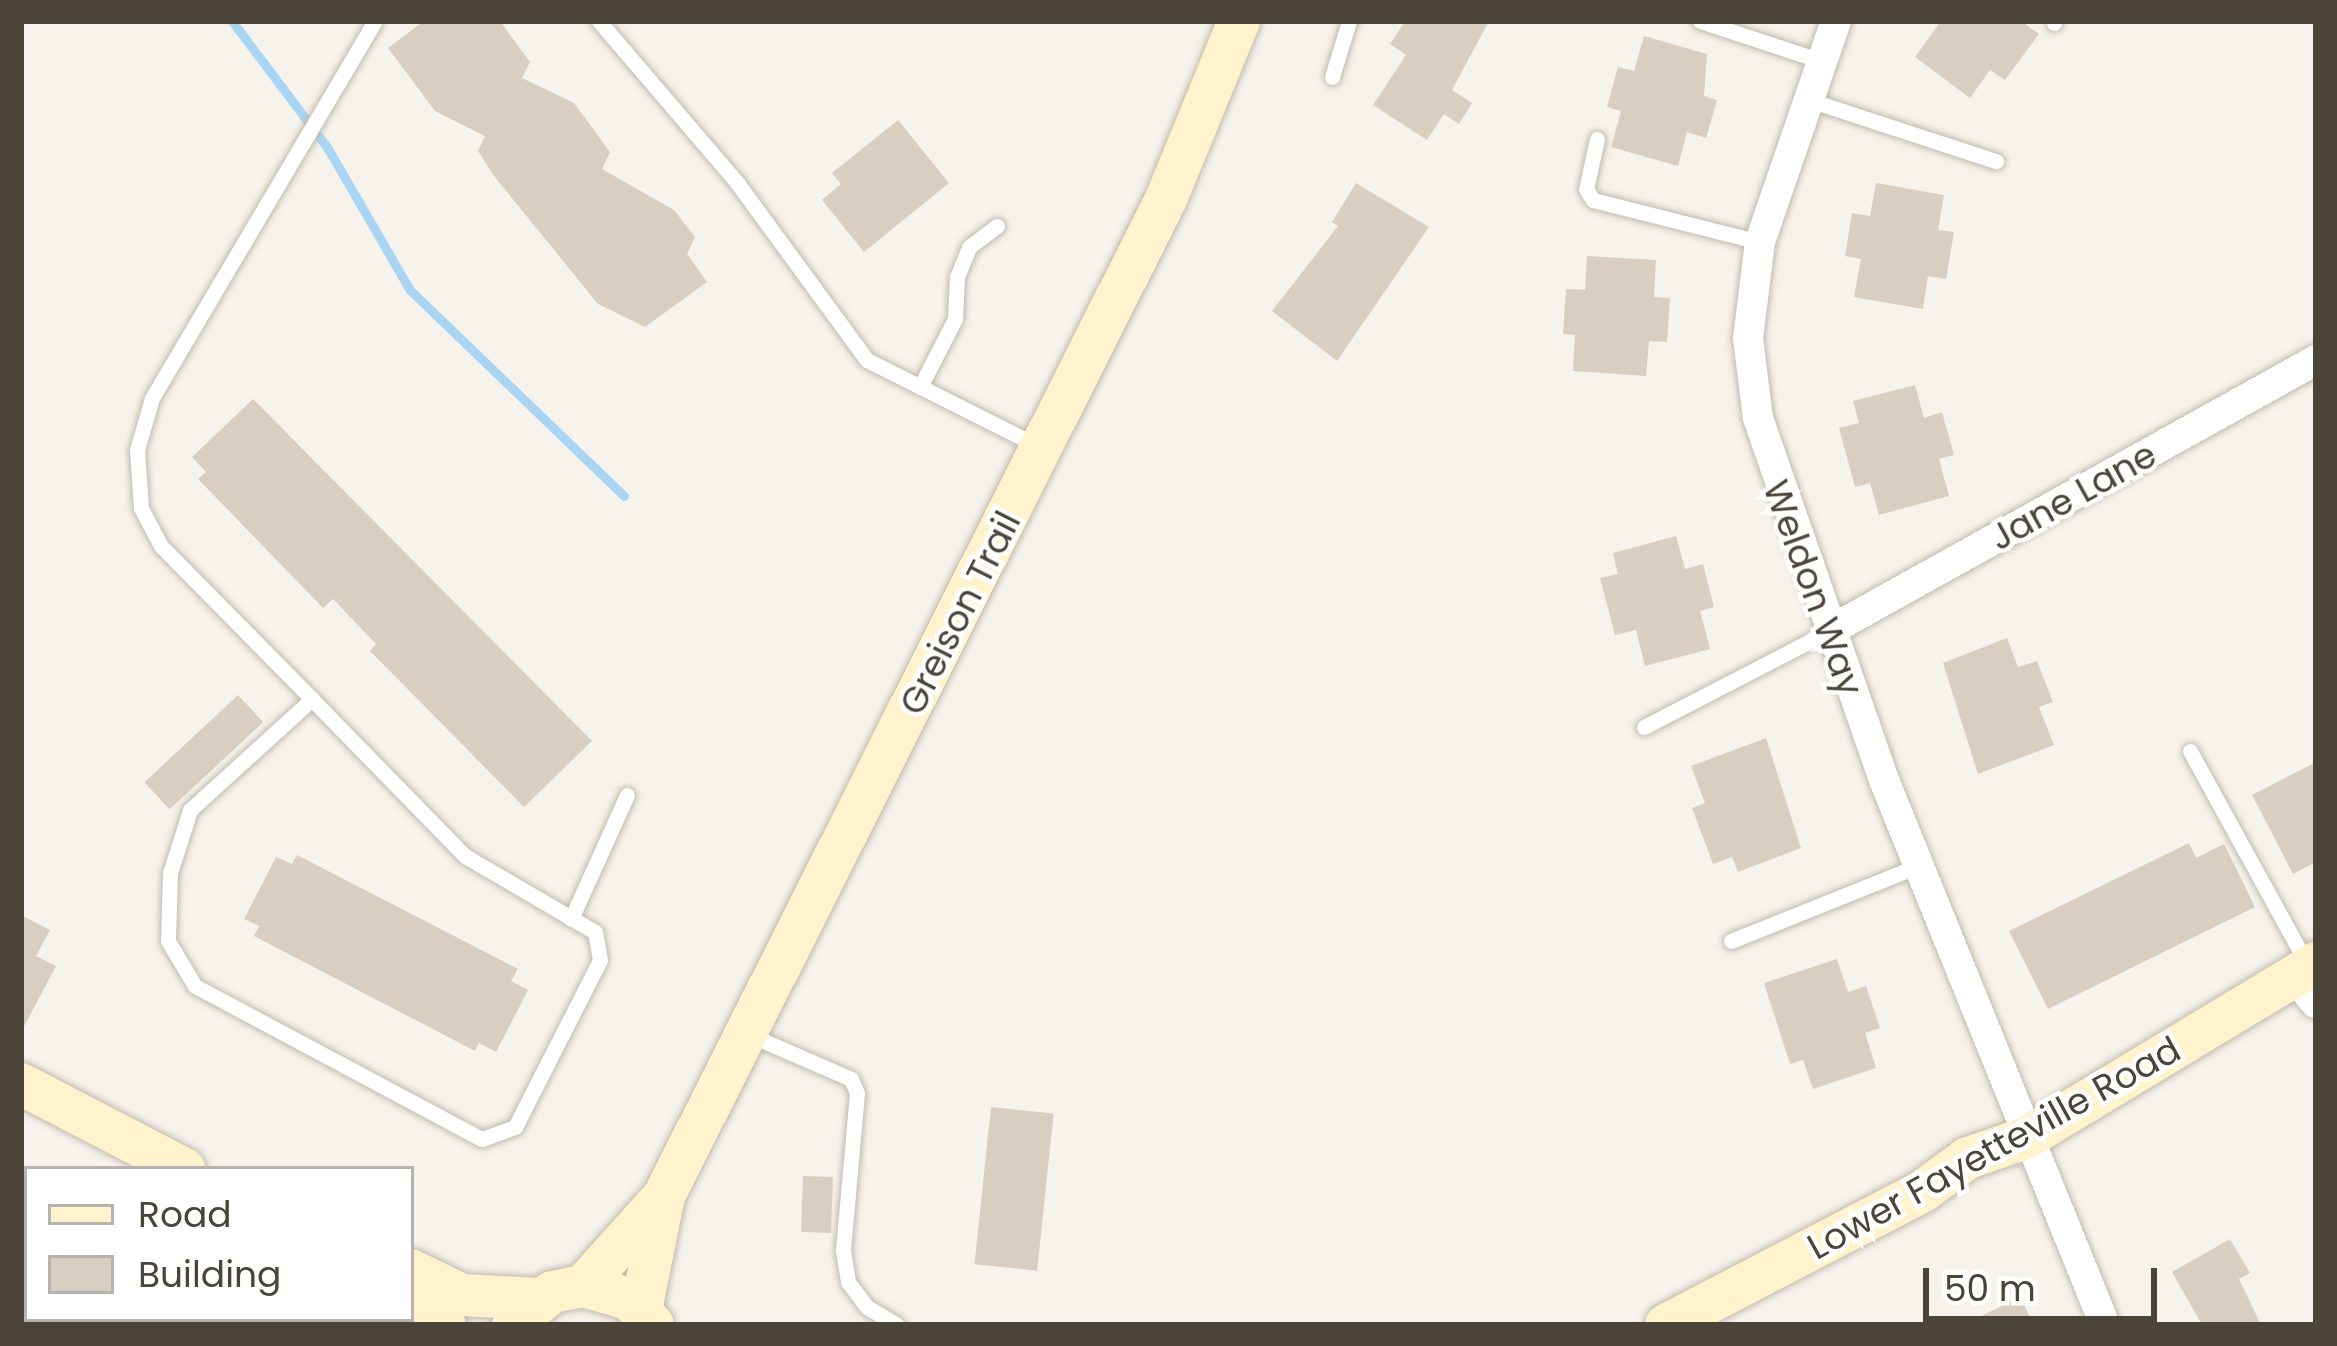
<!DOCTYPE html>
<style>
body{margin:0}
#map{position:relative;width:2337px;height:1346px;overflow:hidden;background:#f6f3ec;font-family:Poppins,sans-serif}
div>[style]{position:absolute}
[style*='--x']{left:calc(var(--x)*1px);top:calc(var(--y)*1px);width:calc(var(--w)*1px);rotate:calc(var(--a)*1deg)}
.stream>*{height:9px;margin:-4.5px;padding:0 4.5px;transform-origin:4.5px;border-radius:4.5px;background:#a9d4f2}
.building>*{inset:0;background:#d8cfc1;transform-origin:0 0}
.roads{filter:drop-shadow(0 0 3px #c2bbae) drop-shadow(0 0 3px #c2bbae)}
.lane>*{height:15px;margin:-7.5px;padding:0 7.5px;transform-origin:7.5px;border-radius:7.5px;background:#fff}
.street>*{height:30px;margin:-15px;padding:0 15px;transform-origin:15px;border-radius:15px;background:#fff}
.secondary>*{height:42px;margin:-21px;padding:0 21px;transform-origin:21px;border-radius:21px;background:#fff3cd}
span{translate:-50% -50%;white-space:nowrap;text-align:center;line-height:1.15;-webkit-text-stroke:9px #fff;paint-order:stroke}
.street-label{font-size:36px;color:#4b4439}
.frame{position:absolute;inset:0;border:24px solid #4b4439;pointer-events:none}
.legend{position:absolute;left:24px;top:1166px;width:390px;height:156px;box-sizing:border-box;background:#fff;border:3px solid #b7b4b0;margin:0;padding:15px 21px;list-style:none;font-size:36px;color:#4b4439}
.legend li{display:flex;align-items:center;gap:24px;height:60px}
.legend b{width:60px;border:3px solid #b7b4b0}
.scale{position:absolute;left:1923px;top:1268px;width:234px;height:54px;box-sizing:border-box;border:6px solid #4b4439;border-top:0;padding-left:15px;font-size:36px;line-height:42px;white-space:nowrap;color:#4b4439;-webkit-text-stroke:9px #fff;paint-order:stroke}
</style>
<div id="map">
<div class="stream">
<i style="--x:232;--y:21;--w:158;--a:53"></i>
<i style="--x:327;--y:147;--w:165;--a:59.9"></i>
<i style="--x:410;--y:290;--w:297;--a:43.9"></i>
</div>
<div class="building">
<i style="clip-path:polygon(424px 21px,500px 21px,530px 62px,522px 78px,574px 103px,610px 152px,602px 169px,674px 210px,695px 237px,687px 254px,707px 282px,645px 327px,598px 304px,494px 176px,478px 151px,485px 136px,435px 111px,388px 48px)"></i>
<i style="clip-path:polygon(1405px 21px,1489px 21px,1452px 90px,1472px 103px,1459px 124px,1444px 114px,1427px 140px,1373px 105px,1406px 55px,1390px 44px)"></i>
<i style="clip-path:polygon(1941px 21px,2021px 21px,2039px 34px,2005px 80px,1990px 70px,1970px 98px,1915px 57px)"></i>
<i style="clip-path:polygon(1644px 36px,1707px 54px,1704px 96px,1717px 100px,1706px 138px,1687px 132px,1678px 166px,1611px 147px,1621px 111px,1607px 107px,1618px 67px,1634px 71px)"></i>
<i style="clip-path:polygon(898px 120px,949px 183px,864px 252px,822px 200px,841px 184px,832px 173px)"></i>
<i style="clip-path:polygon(1356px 183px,1429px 227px,1337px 361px,1272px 311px,1338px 226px,1332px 222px)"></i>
<i style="clip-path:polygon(1876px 183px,1944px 195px,1938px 230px,1954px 232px,1946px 279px,1928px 276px,1923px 309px,1854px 297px,1861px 259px,1845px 256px,1852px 213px,1870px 216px)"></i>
<i style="clip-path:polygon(1587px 256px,1656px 260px,1654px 297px,1670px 298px,1667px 342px,1649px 341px,1646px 376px,1573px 371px,1575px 335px,1563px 334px,1566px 289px,1585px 290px)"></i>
<i style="clip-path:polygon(1915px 385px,1924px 418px,1942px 412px,1954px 455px,1939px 459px,1949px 496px,1879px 515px,1870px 483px,1855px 487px,1839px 428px,1859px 423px,1853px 401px)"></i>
<i style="clip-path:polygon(253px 399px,592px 741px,524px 807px,370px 651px,376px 644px,333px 599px,323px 608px,198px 479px,206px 472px,192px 457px)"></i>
<i style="clip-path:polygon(1676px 536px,1685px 569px,1703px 564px,1714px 607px,1700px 611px,1710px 649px,1645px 666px,1636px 630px,1615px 635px,1600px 578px,1618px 574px,1613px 553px)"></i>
<i style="clip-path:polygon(2007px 638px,2018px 667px,2037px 661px,2053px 702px,2039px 707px,2054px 745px,1978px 774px,1943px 663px)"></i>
<i style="left:238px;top:695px;width:37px;height:128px;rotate:47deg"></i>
<i style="clip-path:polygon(1766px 738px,1801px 848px,1738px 872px,1732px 857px,1713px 864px,1692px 808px,1705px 803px,1691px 766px)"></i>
<i style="clip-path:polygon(2316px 762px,2316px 862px,2293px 874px,2252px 795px)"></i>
<i style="clip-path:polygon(2189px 843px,2196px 858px,2224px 844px,2255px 907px,2048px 1009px,2009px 931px)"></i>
<i style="clip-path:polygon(297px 855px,518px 969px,511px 981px,528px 990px,496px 1052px,479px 1043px,475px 1051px,254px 936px,259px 926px,244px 919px,276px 857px,292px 864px)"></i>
<i style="clip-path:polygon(21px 915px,50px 930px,36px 956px,56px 966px,21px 1032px)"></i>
<i style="clip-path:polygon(1837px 959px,1848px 992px,1866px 986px,1880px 1028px,1865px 1033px,1876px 1068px,1813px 1089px,1803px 1060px,1790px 1064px,1764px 983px)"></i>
<i style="left:991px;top:1107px;width:63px;height:158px;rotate:6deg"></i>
<i style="left:803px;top:1176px;width:30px;height:56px;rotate:2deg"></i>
<i style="clip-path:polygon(2230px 1239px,2250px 1273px,2239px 1279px,2261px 1325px,2202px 1325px,2172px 1272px)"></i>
<i style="clip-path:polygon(2020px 1297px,2034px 1325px,1963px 1325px)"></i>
</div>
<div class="roads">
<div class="lane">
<i style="--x:599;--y:21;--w:214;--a:49.5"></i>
<i style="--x:738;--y:184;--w:218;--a:53.8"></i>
<i style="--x:867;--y:360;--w:189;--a:26.7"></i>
<i style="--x:1700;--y:21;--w:128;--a:18.2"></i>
<i style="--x:2054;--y:23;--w:2;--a:-63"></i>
<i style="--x:1332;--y:77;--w:59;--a:-73.1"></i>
<i style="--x:1809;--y:100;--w:197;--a:18.1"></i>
<i style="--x:1597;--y:139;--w:51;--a:102.4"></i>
<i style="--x:1586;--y:189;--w:13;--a:58"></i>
<i style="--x:1593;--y:200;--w:172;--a:14.1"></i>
<i style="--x:920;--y:387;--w:76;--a:-62.8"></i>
<i style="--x:955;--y:319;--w:42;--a:-87.3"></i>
<i style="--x:957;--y:277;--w:32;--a:-68"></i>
<i style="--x:969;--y:247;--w:35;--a:-37"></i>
<i style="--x:312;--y:699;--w:165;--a:137.7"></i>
<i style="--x:190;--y:810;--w:66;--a:107.6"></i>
<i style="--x:170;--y:873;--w:68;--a:91.7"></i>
<i style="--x:168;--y:941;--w:52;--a:59"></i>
<i style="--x:195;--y:986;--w:325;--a:28.1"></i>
<i style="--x:482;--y:1139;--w:35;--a:-20"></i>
<i style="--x:515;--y:1127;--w:187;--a:-63"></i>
<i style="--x:600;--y:960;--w:28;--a:-100"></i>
<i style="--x:595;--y:932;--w:151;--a:-149.7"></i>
<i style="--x:465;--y:856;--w:219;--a:-134.3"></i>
<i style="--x:312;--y:699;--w:215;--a:-134.6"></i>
<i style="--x:161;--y:546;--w:43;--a:-117.8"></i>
<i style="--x:141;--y:508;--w:58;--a:-93.9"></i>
<i style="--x:137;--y:450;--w:54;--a:-73.9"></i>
<i style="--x:152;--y:398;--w:438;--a:-59.4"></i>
<i style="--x:1644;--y:727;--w:208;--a:-27.4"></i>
<i style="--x:2190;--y:751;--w:243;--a:61.2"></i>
<i style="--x:571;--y:919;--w:136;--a:-65.7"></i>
<i style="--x:1731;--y:941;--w:201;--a:-21.9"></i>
<i style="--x:750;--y:1035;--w:110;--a:23.5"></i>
<i style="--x:851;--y:1079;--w:15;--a:67"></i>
<i style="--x:857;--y:1093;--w:158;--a:95.1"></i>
<i style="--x:843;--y:1250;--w:32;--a:81"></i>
<i style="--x:848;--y:1282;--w:31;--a:53"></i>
<i style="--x:867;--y:1307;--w:35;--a:31"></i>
</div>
<div class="street">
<i style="--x:1836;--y:21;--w:234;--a:109"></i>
<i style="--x:1760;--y:242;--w:97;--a:97.1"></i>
<i style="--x:1748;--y:338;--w:81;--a:82.9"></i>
<i style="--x:1758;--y:418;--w:383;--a:70.8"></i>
<i style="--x:1884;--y:780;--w:588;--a:67.93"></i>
<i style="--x:1829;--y:631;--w:557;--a:-29.09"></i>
<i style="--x:2293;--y:976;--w:35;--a:50"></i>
</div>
<div class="secondary">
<i style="--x:21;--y:1084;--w:184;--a:27.5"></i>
<i style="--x:411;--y:1270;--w:57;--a:26.1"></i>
<i style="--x:462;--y:1295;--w:76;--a:3"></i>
<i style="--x:583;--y:1286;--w:121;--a:-48"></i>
<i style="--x:664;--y:1196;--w:1116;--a:-63.27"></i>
<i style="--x:1166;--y:199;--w:192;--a:-67.7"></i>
<i style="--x:411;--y:1303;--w:40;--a:32.9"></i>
<i style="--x:641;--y:1310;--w:116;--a:-78.6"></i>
<i style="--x:513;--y:1325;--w:51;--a:-40.2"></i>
<i style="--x:552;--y:1292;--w:32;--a:-11"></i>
<i style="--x:583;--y:1286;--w:48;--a:15.8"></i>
<i style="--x:629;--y:1299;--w:35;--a:47"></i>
<i style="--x:1666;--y:1325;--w:290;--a:-27.5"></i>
<i style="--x:1923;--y:1191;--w:56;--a:-36.3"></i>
<i style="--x:1968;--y:1158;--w:61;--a:-19"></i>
<i style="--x:2026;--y:1138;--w:339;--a:-31.1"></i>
</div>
</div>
<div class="street-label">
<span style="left:2073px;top:496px;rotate:-29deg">Jane Lane</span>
<span style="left:1813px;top:588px;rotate:70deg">Weldon Way</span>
<span style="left:960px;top:613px;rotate:-63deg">Greison Trail</span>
<span style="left:1994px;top:1148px;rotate:-29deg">Lower Fayetteville Road</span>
</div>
<div class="frame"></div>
<ul class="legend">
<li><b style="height:15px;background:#fff3cd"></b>Road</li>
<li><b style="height:33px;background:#d8cfc1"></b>Building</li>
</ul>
<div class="scale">50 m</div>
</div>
